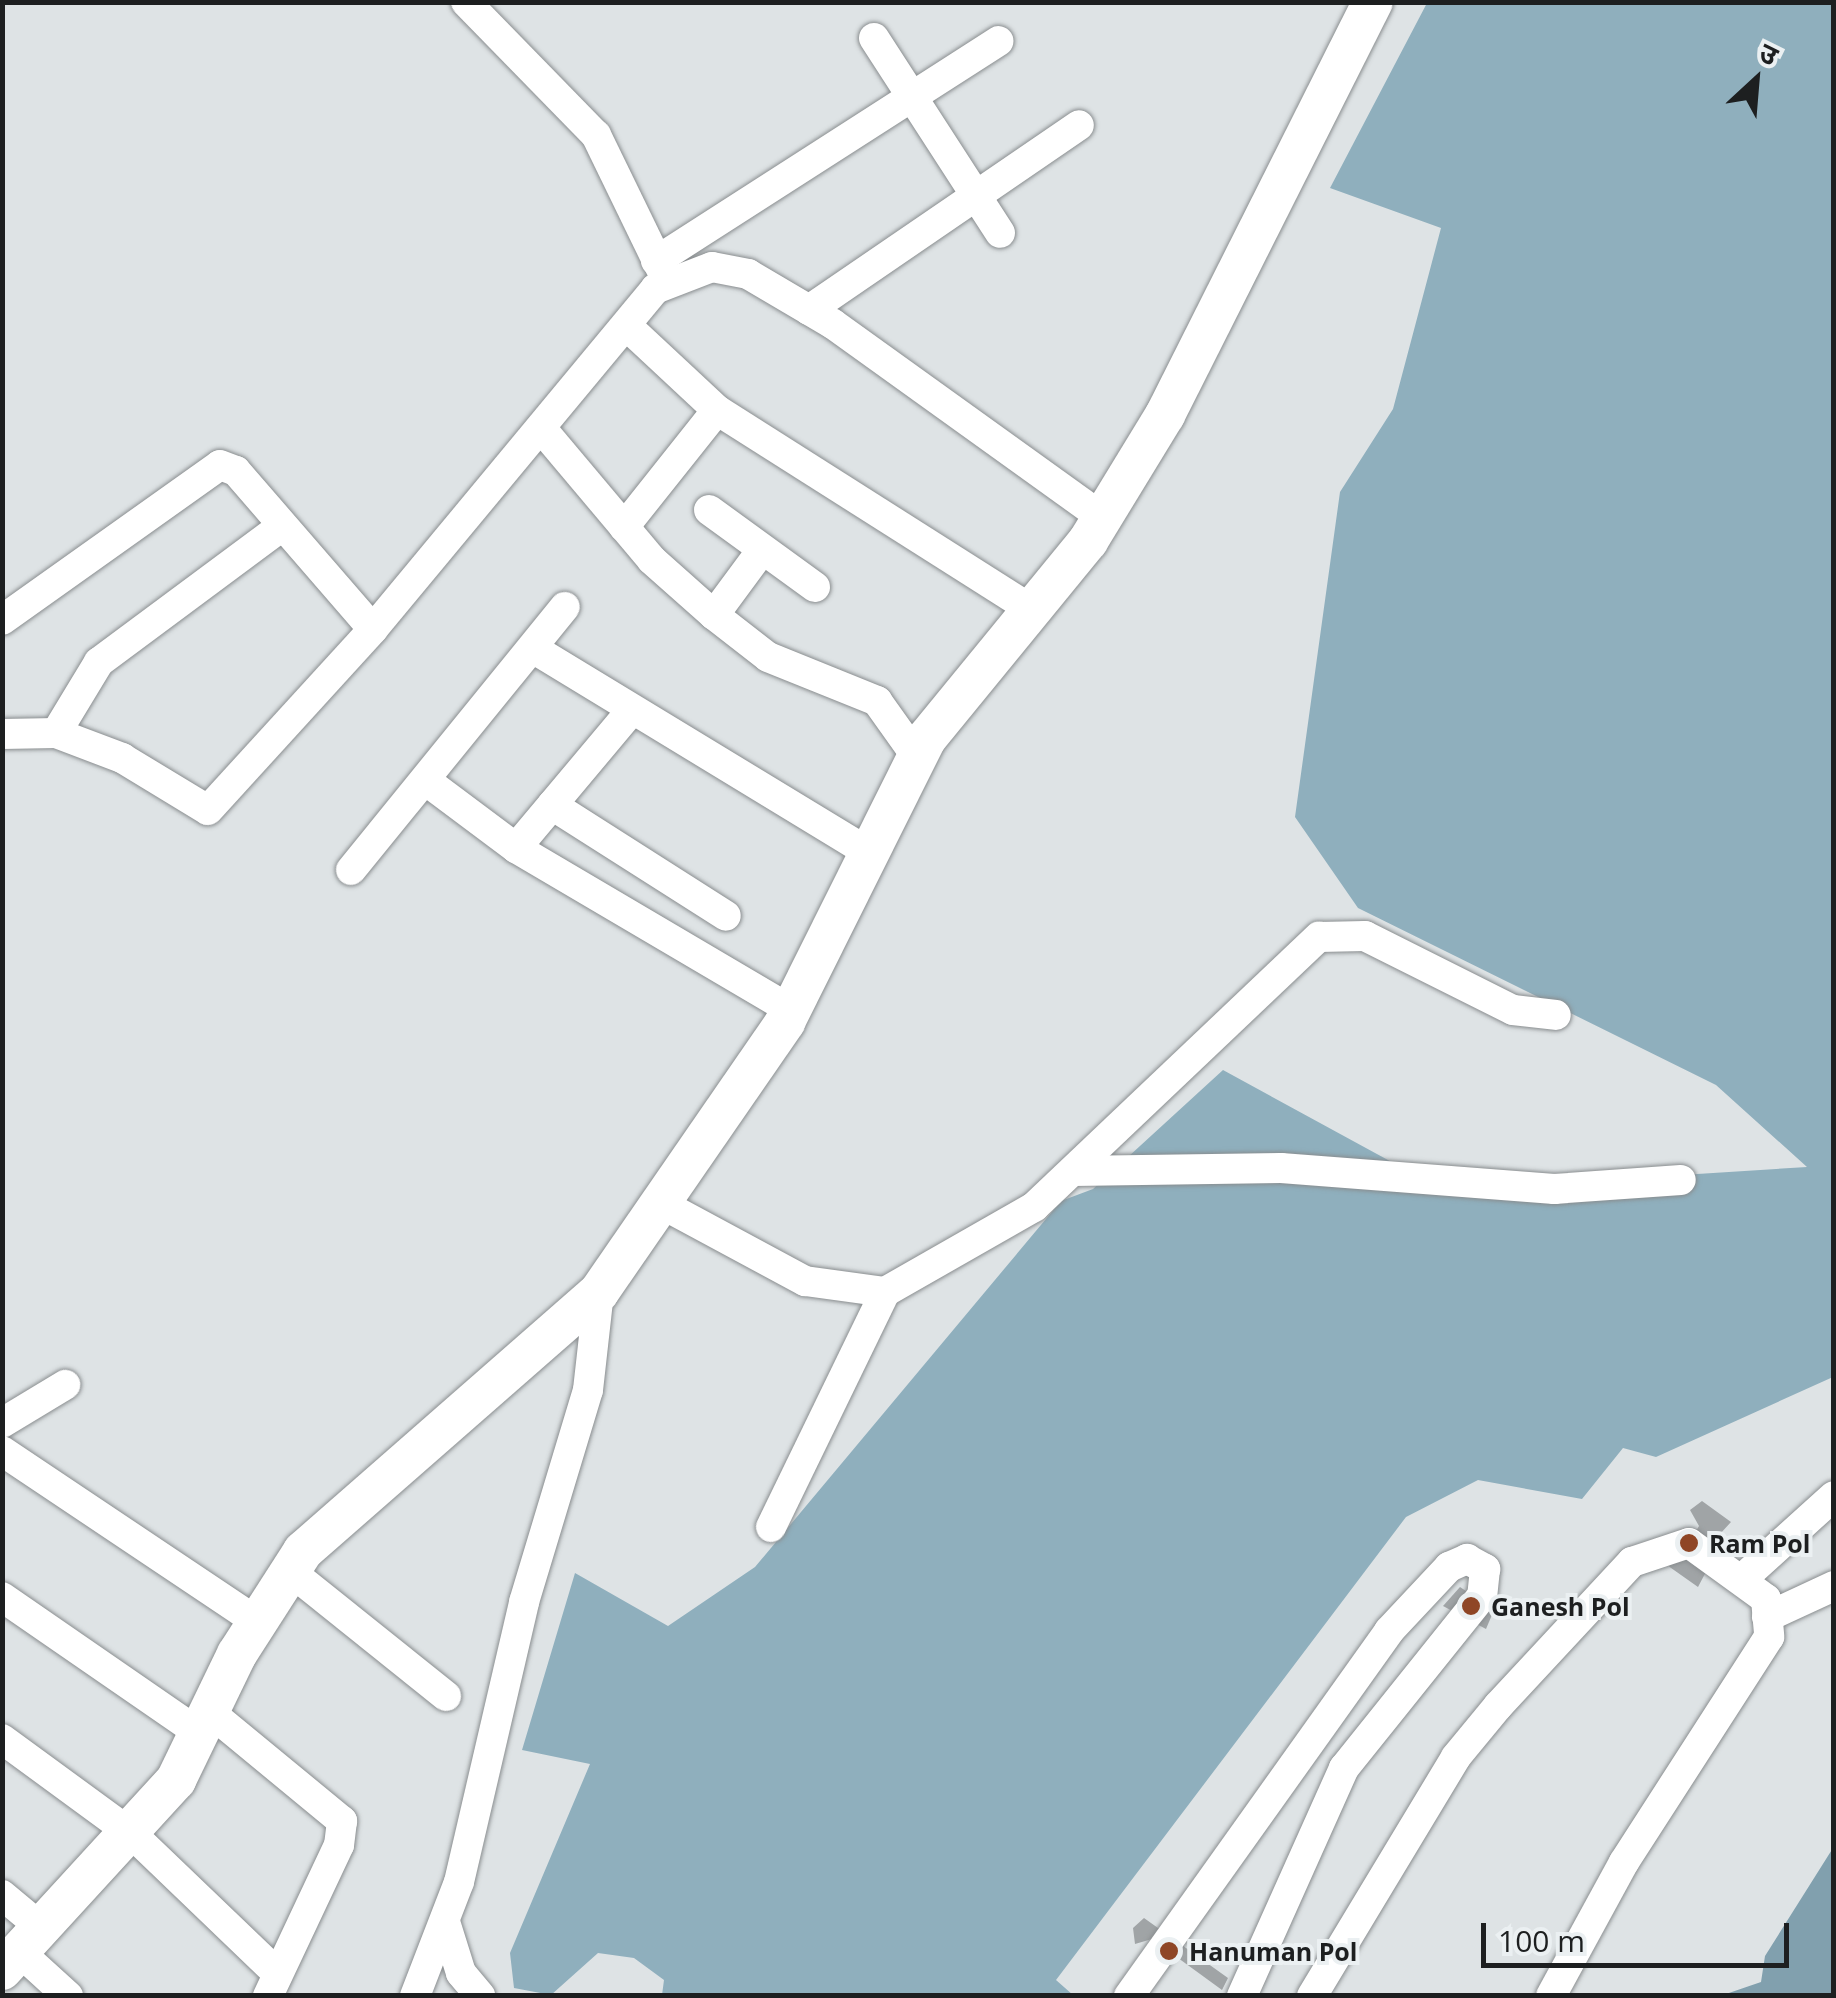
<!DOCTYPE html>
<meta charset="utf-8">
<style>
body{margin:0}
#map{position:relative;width:1836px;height:1998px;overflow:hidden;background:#dee3e5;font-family:"Open Sans","Noto Sans Devanagari",sans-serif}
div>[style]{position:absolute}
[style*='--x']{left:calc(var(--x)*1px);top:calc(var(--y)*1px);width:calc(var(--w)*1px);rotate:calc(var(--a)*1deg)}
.forest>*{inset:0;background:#8fafbd}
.water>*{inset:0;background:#81a0ae}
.building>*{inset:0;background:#a0a4a6}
.roads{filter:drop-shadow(0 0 2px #898d8f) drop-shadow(0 0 2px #898d8f)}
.minor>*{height:30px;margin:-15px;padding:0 15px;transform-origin:15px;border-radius:15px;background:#fff}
.major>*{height:40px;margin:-20px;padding:0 20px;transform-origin:20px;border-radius:20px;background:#fff}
.dots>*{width:28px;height:28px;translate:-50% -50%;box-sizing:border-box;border:5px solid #ebf0f2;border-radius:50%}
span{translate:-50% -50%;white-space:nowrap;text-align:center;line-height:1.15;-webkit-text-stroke:8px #ebf0f2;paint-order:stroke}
.poi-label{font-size:25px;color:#1d1f20;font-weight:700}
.left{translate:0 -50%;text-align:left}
.frame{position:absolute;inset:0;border:5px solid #1d1f20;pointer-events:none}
.north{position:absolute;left:1706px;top:30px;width:100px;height:100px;-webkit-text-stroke:8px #ebf0f2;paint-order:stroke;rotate:26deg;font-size:28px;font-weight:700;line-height:40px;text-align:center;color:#1d1f20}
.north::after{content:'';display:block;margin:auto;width:35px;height:45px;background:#1d1f20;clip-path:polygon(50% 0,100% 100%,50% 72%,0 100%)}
.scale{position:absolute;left:1481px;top:1923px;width:308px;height:45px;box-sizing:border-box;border:5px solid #1d1f20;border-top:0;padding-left:12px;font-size:30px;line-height:35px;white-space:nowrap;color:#1d1f20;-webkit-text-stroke:8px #ebf0f2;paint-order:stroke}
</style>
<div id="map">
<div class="forest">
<i style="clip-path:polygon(1427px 3px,1833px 3px,1833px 1377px,1656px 1457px,1623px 1448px,1582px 1499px,1478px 1480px,1406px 1517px,1056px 1980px,1073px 1995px,662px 1995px,664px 1980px,634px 1958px,598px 1953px,551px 1995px,514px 1988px,510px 1953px,590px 1764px,522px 1750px,575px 1573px,668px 1626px,755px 1567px,1061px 1201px,1093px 1189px,1223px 1070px,1443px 1190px,1807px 1167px,1716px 1085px,1358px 908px,1295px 817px,1340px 492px,1393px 409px,1441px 228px,1330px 188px)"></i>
</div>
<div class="water">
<i style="clip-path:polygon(1833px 1848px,1833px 1995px,1723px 1995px,1761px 1982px,1765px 1956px)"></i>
</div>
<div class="building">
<i style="clip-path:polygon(1702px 1501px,1731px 1522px,1697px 1559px,1708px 1568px,1698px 1587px,1664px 1563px,1689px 1543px,1699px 1526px,1690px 1510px)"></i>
<i style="clip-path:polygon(1460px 1587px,1494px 1610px,1486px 1629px,1443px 1606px)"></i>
<i style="clip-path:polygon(1144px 1918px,1228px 1978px,1222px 1990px,1152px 1939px,1135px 1944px,1133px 1928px)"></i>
</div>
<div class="roads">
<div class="minor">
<i style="--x:466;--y:2;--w:186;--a:45.7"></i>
<i style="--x:596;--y:135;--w:160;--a:64.1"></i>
<i style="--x:874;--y:38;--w:232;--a:57.1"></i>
<i style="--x:656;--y:261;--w:407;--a:-32.7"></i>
<i style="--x:809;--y:310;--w:327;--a:-34.4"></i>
<i style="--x:629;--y:328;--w:120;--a:43"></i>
<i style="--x:717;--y:410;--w:372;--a:32.4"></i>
<i style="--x:541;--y:428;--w:172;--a:49.9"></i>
<i style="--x:652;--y:560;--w:83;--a:41.6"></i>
<i style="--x:714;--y:615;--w:68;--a:37.9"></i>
<i style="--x:768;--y:657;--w:118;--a:22"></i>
<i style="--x:877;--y:701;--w:69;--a:54.5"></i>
<i style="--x:709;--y:510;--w:131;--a:36"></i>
<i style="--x:624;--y:527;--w:149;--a:-51.5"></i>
<i style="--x:714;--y:615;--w:81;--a:-53.6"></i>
<i style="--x:2;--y:620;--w:267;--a:-35.4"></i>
<i style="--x:220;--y:465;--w:17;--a:21"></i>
<i style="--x:236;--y:471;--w:209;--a:49.1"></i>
<i style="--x:534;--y:649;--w:393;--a:31.3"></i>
<i style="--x:56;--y:733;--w:71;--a:20.7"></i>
<i style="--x:122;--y:758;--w:100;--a:31.2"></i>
<i style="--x:208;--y:810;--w:245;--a:-47.6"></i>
<i style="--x:373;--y:629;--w:442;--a:-50.3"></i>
<i style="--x:655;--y:289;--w:61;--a:-21.1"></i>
<i style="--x:712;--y:267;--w:37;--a:11"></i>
<i style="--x:748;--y:274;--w:99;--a:30.5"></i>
<i style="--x:833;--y:324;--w:332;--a:35.7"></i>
<i style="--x:2;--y:734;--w:54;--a:-1.1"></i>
<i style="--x:56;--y:733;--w:83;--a:-58.8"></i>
<i style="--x:99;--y:662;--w:227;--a:-36.6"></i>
<i style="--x:425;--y:780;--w:114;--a:36.8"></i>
<i style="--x:516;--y:848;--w:319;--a:30.5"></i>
<i style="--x:552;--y:805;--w:206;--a:32.5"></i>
<i style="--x:516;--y:848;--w:177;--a:-50"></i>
<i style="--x:351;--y:870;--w:339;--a:-50.9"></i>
<i style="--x:1073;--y:1171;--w:208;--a:-0.8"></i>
<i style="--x:1281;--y:1168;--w:274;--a:4.4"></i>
<i style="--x:1554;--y:1189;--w:127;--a:-4.1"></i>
<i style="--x:660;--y:1203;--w:165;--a:28.3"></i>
<i style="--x:805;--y:1281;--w:81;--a:7.8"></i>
<i style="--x:885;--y:1292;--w:172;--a:-29.7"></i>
<i style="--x:1034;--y:1207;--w:393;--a:-43.5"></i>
<i style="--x:1319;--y:937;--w:46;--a:-1.2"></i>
<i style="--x:1365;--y:936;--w:165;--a:26.6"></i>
<i style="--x:1513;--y:1010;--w:43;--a:6.6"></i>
<i style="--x:2;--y:1423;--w:74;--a:-31.1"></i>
<i style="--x:2;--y:1451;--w:307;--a:33.8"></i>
<i style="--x:771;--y:1527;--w:261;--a:-64.1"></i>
<i style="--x:290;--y:1571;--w:200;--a:38.7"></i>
<i style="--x:1741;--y:1580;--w:125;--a:-42.1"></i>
<i style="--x:2;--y:1597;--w:243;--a:34.6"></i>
<i style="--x:1767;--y:1617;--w:74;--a:-24.8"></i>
<i style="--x:211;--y:1713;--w:170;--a:39.5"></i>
<i style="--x:342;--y:1821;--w:24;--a:97"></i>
<i style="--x:339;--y:1845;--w:167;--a:115.2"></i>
<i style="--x:2;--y:1739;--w:161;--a:36.2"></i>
<i style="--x:132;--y:1834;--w:202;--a:43.8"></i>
<i style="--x:2;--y:1895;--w:55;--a:39.8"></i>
<i style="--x:446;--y:1925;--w:50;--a:72.6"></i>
<i style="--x:461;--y:1973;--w:30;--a:50"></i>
<i style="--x:23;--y:1955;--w:61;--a:42.3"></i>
<i style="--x:415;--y:1996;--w:122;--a:-68.9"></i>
<i style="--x:459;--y:1882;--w:287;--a:-76.9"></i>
<i style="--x:524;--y:1602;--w:221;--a:-73.2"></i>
<i style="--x:588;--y:1390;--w:99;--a:-83.6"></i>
<i style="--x:1129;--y:1996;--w:448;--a:-54.5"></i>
<i style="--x:1389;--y:1631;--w:88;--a:-46.8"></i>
<i style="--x:1449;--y:1567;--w:20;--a:-24"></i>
<i style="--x:1467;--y:1559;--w:21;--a:29"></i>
<i style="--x:1485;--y:1569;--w:27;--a:96"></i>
<i style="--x:1482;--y:1596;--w:221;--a:128.7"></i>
<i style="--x:1344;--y:1768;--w:250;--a:114.1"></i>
<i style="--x:1312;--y:1996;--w:279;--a:-58.9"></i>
<i style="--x:1456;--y:1757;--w:66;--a:-50.5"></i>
<i style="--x:1498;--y:1706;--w:197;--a:-47.1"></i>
<i style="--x:1632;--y:1562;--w:60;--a:-18.4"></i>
<i style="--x:1689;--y:1543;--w:95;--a:36"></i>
<i style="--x:1766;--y:1599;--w:38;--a:85"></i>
<i style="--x:1769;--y:1637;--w:268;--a:122.8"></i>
<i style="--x:1624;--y:1862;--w:153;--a:118.6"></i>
</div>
<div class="major">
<i style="--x:2;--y:1970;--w:258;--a:-47.5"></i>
<i style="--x:176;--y:1780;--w:140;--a:-64.2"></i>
<i style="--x:237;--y:1654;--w:122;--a:-57.3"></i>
<i style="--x:303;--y:1551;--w:393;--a:-41.2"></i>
<i style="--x:599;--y:1292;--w:328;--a:-55.4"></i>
<i style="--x:785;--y:1022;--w:316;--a:-63.5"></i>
<i style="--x:926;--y:739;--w:256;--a:-50.7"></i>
<i style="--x:1088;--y:541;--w:148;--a:-58.6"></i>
<i style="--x:1165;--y:415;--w:462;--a:-63.3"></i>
</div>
</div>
<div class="dots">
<i style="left:1689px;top:1543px;background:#8f4626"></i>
<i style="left:1471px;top:1606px;background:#8f4626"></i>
<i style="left:1169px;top:1951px;background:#8f4626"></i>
</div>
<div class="poi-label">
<span class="left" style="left:1709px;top:1543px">Ram Pol</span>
<span class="left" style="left:1491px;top:1606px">Ganesh Pol</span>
<span class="left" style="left:1189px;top:1951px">Hanuman Pol</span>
</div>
<div class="frame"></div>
<div class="north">उ</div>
<div class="scale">100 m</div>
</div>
